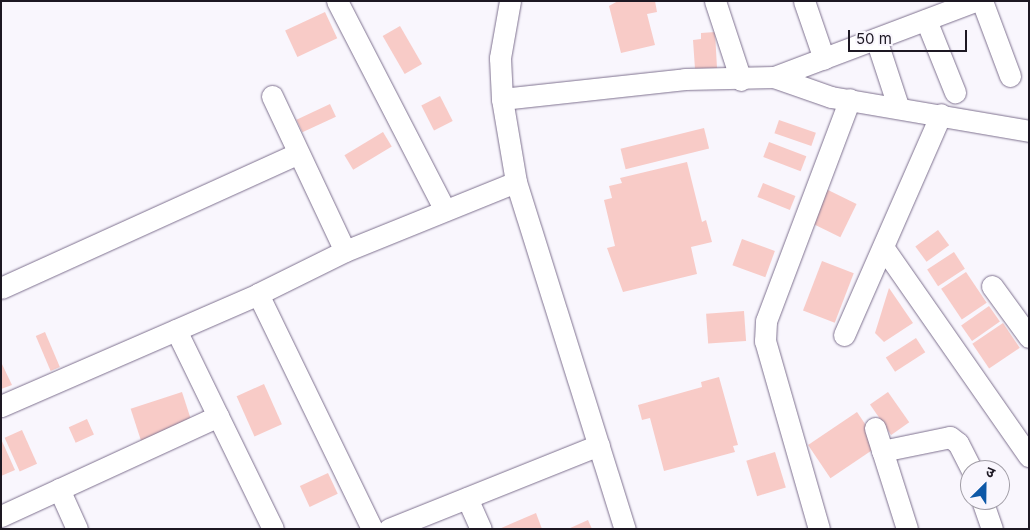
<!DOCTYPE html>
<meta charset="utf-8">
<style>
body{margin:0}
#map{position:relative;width:1030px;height:530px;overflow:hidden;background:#f9f6fd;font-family:Inter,"Noto Sans Devanagari",sans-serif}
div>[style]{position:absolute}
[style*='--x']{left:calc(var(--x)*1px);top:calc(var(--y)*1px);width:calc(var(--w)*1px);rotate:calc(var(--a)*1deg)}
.building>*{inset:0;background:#f8cbc7;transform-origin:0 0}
.roads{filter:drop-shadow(0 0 1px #7e718f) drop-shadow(0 0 1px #7e718f)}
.minor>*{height:21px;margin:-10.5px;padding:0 10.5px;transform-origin:10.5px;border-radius:10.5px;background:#fff}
span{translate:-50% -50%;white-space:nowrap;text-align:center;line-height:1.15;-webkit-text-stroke:4px #f9f6fd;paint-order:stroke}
.frame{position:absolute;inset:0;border:2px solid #1d1823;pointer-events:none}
.north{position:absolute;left:960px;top:460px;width:50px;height:50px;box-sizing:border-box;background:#f9f6fd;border:1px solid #a19da6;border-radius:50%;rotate:23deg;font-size:14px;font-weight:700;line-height:20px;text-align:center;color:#1d1823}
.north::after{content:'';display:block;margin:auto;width:18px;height:22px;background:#0d58a7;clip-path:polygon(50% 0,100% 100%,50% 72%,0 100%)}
.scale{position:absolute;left:848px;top:30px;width:119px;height:22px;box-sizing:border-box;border:2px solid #1d1823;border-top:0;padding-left:6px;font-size:15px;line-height:18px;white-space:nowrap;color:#1d1823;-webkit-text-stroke:4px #f9f6fd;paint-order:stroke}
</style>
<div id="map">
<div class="building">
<i style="clip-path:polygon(618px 1px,655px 1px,657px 12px,647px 14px,655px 45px,621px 53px,609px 6px)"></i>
<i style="left:325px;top:12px;width:29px;height:44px;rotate:65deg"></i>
<i style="left:400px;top:26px;width:44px;height:20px;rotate:60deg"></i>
<i style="clip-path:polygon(715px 32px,717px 68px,695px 69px,693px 40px,701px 39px,701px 33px)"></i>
<i style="left:440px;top:96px;width:28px;height:21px;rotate:63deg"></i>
<i style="left:330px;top:104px;width:14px;height:37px;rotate:65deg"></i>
<i style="left:779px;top:120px;width:39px;height:14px;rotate:19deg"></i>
<i style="left:704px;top:128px;width:21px;height:86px;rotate:76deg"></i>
<i style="left:383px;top:132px;width:17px;height:45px;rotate:59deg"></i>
<i style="left:769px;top:142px;width:40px;height:16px;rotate:21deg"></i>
<i style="clip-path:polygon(687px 162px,702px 222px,706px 220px,712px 242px,691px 247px,697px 274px,623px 292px,607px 248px,615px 246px,604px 200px,612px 198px,609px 186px,622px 183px,620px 178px)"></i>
<i style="left:763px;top:183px;width:35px;height:15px;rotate:22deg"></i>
<i style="left:826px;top:189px;width:34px;height:37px;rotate:26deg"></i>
<i style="left:938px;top:230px;width:19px;height:28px;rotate:54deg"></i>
<i style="left:742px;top:239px;width:35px;height:28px;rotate:20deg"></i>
<i style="left:954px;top:252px;width:20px;height:32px;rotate:57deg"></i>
<i style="left:822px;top:261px;width:34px;height:53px;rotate:21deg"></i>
<i style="left:966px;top:272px;width:37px;height:30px;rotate:56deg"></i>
<i style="clip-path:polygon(889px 288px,913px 323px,884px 342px,875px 333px)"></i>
<i style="left:989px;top:306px;width:19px;height:34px;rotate:55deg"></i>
<i style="left:744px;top:311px;width:30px;height:38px;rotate:86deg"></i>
<i style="left:1003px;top:323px;width:30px;height:37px;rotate:56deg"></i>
<i style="left:45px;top:332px;width:38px;height:10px;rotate:67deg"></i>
<i style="left:916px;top:338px;width:17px;height:36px;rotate:57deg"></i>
<i style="clip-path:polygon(1px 362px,12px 385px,1px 389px)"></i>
<i style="clip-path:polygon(719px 377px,738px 445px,733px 446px,735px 452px,664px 471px,650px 418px,642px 420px,638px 405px,702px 387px,701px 382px)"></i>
<i style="left:264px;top:384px;width:44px;height:30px;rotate:66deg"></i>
<i style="left:182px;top:392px;width:35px;height:54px;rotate:72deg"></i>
<i style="left:888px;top:392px;width:37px;height:22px;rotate:55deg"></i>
<i style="left:857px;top:412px;width:40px;height:59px;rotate:56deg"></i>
<i style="left:87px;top:419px;width:17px;height:20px;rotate:66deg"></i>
<i style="left:22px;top:430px;width:37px;height:19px;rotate:66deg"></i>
<i style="clip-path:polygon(1px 439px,15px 470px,1px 476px)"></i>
<i style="left:775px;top:452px;width:37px;height:30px;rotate:73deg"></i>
<i style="left:328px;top:473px;width:23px;height:31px;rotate:65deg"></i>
<i style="clip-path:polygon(536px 513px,542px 529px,499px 529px)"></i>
<i style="clip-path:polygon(588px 520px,592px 529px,568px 529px)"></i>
</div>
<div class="roads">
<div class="minor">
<i style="--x:337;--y:1;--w:235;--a:62.7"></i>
<i style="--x:510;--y:1;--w:58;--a:100"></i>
<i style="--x:500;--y:58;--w:41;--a:87.2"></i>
<i style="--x:502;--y:99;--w:84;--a:80.4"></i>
<i style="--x:516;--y:182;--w:364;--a:72.6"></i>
<i style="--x:715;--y:1;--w:83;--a:71.8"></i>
<i style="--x:804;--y:1;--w:61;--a:71"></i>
<i style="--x:982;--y:1;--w:80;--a:69.5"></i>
<i style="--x:926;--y:20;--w:78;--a:68.1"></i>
<i style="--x:876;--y:39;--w:71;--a:71.8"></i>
<i style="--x:774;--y:77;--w:60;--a:19.3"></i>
<i style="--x:831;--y:97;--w:201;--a:9.7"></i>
<i style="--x:272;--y:96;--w:171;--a:64.8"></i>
<i style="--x:502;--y:99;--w:184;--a:-6.2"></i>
<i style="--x:685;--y:79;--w:89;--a:-1.3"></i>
<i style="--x:774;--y:77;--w:215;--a:-20.7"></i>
<i style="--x:883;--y:247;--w:255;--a:55.1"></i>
<i style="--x:992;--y:286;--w:63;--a:54"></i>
<i style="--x:1;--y:288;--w:324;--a:-24.4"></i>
<i style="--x:258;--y:294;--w:261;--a:64.1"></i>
<i style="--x:176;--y:330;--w:221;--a:64"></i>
<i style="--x:844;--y:335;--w:241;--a:-66.3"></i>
<i style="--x:1;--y:406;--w:280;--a:-23.5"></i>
<i style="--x:258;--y:294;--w:97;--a:-26.3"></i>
<i style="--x:345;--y:251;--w:184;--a:-22"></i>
<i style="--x:875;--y:428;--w:106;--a:72.4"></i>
<i style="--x:882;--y:451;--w:69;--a:-11.6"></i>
<i style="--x:950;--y:437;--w:10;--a:37"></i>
<i style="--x:958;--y:443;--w:30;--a:63"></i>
<i style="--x:59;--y:489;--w:44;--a:65.8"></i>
<i style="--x:467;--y:498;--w:34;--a:66"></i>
<i style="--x:982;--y:500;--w:31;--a:71"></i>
<i style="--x:1;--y:516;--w:239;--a:-24.7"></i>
<i style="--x:389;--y:529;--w:226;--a:-21.8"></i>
<i style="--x:819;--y:529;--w:196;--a:-106"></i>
<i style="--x:765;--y:341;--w:20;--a:-87"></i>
<i style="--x:766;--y:321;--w:237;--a:-69.3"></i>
</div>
</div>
<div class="frame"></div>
<div class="north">उ</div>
<div class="scale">50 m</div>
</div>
